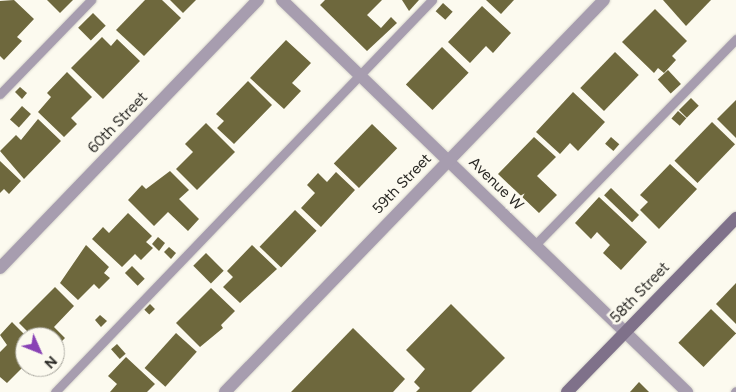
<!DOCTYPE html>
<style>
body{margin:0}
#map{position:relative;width:736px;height:392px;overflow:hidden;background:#fcfaef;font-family:Figtree,sans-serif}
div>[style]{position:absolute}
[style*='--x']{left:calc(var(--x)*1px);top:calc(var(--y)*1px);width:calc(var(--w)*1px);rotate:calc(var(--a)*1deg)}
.building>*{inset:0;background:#6e683d;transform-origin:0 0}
.roads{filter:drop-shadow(0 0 1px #d6d4cb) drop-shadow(0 0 1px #d6d4cb)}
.lane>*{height:9px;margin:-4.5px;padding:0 4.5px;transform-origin:4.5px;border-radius:4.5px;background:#a79daf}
.street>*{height:12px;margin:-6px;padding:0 6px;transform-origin:6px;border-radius:6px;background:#a79daf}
.secondary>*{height:12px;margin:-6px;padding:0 6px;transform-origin:6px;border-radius:6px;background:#7f718a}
span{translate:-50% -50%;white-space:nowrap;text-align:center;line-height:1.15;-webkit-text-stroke:5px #fcfaef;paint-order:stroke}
.street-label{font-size:15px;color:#2a2925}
.north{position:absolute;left:15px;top:327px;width:50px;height:50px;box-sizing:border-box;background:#fcfaef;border:1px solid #a8a69e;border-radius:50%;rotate:134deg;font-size:14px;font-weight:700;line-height:20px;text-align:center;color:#2a2925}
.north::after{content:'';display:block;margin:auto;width:18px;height:22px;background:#8942b5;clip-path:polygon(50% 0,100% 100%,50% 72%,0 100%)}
</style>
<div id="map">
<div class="building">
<i style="clip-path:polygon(14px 0,34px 19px,17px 37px,22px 41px,4px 60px,0 56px,0 1px)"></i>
<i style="clip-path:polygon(47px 0,73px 0,60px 13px)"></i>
<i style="clip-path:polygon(145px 0,162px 0,181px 18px,144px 56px,116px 30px)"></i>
<i style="clip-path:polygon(170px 0,196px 0,183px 13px)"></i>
<i style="clip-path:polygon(325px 0,382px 0,367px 15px,381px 28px,391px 17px,397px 23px,367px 51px,320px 5px)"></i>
<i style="clip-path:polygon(402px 0,419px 0,409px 11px)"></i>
<i style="clip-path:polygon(486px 0,514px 0,501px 14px)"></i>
<i style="clip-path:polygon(663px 0,711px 0,686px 26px)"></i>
<i style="left:443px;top:3px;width:13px;height:11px;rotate:42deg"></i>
<i style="clip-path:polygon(482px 6px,511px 33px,493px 53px,486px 46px,470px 63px,448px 42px)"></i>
<i style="clip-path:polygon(655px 9px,687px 41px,672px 56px,676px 60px,664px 73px,658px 68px,654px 73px,622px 42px)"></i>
<i style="left:93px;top:13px;width:18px;height:21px;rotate:45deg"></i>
<i style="clip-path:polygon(102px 37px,111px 46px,117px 39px,140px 61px,103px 99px,71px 68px)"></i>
<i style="clip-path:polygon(286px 40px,311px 63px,292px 83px,301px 91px,284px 109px,250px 78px)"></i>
<i style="left:442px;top:47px;width:37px;height:52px;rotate:44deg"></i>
<i style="left:615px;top:52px;width:33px;height:50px;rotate:44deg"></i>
<i style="left:668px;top:70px;width:19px;height:14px;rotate:47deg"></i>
<i style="clip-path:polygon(67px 72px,92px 97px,71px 118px,77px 124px,64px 137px,38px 112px,51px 97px,47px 93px)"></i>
<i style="clip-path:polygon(248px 81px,272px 105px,234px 144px,217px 128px,224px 121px,216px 114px)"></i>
<i style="clip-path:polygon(20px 87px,27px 93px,22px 99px,15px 92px)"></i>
<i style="clip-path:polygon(573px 92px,605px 122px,578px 151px,570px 143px,560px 154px,536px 132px)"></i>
<i style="left:691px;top:98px;width:11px;height:17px;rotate:45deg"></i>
<i style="clip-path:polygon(736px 100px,736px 138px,717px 119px)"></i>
<i style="left:22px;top:106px;width:12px;height:18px;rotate:42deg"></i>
<i style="left:678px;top:111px;width:11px;height:10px;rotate:41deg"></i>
<i style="clip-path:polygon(38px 119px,61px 141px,24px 179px,0 151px,16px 135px,21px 140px)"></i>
<i style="left:712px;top:122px;width:32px;height:54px;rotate:44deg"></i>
<i style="clip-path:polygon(206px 123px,235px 152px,197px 190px,176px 169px,193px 152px,185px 144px)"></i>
<i style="left:372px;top:124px;width:35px;height:55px;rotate:44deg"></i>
<i style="clip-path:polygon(534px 137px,556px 157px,537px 176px,557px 195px,539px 213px,498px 174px)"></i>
<i style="left:611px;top:137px;width:11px;height:9px;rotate:41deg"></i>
<i style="clip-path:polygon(0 161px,21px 181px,9px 194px,4px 189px,0 193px)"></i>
<i style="clip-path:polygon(670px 164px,697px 189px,659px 229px,640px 210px,648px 202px,640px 195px)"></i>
<i style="clip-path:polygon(170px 171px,189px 190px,179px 199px,199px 219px,188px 231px,168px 212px,154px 226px,128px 200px,142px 185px,146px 189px)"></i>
<i style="clip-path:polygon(336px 172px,355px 190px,321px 227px,301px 208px,315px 193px,307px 185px,318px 173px,327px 182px)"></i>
<i style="left:611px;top:188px;width:39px;height:10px;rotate:44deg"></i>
<i style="clip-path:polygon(599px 197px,647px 242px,621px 270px,603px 253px,610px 245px,597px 232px,591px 239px,575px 223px)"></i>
<i style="left:295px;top:210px;width:30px;height:51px;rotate:44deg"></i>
<i style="clip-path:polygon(128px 213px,152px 236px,146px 242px,153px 248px,141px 260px,135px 254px,122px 267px,92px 239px,103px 227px,109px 233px)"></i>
<i style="clip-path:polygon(158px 237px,165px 243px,159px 251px,152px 244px)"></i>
<i style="clip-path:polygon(86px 245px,109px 267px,104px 273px,110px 278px,99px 289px,94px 284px,78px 300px,60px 283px)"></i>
<i style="clip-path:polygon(252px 245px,277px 269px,240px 303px,223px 287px,233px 277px,227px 271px)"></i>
<i style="clip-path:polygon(169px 247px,176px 253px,171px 259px,164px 252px)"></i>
<i style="left:206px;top:253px;width:25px;height:18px;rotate:45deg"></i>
<i style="left:132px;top:266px;width:18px;height:10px;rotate:45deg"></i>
<i style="clip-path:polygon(736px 283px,736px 324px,716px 304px)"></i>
<i style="clip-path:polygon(55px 287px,74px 306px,54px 327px,65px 338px,55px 348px,55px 337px,33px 337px,19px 323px)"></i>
<i style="clip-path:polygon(211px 288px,235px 311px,221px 325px,223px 328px,200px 347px,176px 323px)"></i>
<i style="left:150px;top:304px;width:7px;height:8px;rotate:45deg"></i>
<i style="clip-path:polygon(451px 304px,505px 358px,471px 392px,416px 392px,420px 388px,414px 382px,425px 369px,406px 350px)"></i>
<i style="left:711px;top:309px;width:35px;height:47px;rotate:44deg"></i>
<i style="clip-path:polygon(100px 315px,107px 321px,101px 327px,95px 320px)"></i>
<i style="clip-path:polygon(12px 322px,27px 337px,25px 365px,7px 383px,0 377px,0 352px,7px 345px,0 335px)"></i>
<i style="clip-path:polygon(353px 328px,405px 379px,393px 392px,291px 392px)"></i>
<i style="left:176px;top:333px;width:28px;height:47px;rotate:42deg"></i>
<i style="left:117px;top:344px;width:13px;height:8px;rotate:48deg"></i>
<i style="clip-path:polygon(126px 357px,155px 384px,147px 392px,110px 392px,117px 384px,108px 376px)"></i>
<i style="clip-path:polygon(639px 382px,649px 392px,630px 392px)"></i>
</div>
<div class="roads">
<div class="lane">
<i style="--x:0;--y:94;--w:131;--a:-45.9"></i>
<i style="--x:535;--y:245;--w:288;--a:-45.7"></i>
<i style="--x:55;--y:392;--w:544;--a:-46.12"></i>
<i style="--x:735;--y:392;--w:1;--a:-45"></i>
</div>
<div class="street">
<i style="--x:282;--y:0;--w:564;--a:44.07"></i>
<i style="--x:0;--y:268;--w:372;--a:-46.1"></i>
<i style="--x:225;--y:392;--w:545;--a:-45.97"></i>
</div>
<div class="secondary">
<i style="--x:567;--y:392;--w:243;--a:-45.8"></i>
</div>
</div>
<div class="street-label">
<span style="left:118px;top:123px;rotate:-46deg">60th Street</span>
<span style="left:402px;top:184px;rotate:-46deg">59th Street</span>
<span style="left:496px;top:184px;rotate:44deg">Avenue W</span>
<span style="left:640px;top:293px;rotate:-46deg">58th Street</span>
</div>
<div class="north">N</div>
</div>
